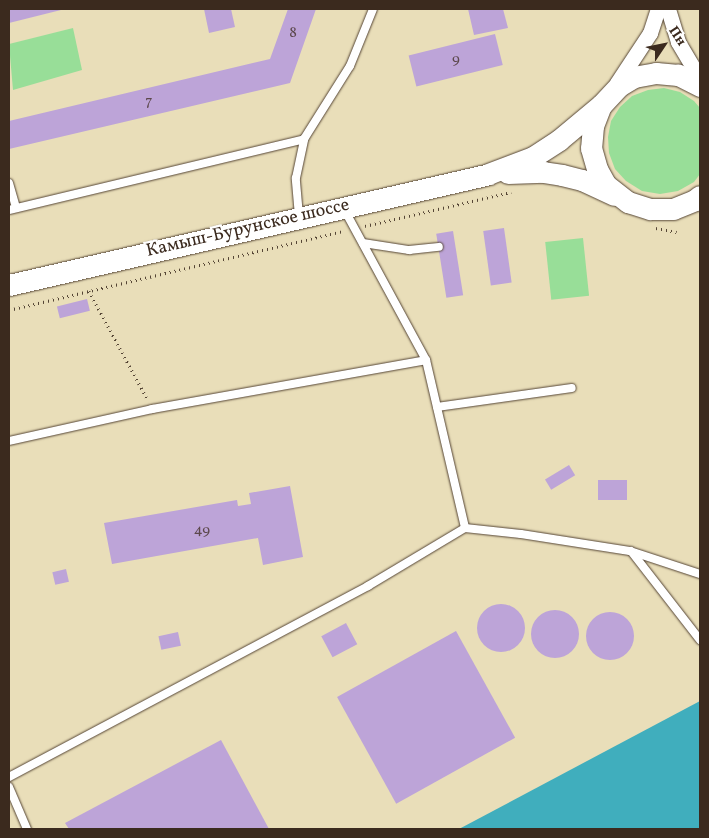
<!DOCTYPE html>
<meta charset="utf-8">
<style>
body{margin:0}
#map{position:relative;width:709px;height:838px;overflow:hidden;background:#e9deb9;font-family:Vollkorn,serif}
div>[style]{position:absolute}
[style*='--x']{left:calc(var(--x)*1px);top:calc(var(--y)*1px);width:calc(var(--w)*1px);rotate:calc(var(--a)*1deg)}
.green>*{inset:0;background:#98de98;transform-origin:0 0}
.water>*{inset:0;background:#40aebd}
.building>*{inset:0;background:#bda4d8;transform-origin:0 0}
.round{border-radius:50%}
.path>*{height:2.5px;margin-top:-1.25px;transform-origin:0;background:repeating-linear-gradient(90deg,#554535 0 1px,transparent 0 5px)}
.roads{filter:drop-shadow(0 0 1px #554535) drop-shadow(0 0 1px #554535)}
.lane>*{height:8px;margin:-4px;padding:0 4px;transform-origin:4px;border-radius:4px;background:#fff}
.street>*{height:15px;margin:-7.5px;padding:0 7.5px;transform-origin:7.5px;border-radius:7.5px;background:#fff}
.secondary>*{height:21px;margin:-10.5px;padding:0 10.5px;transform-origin:10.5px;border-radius:10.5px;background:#fff}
span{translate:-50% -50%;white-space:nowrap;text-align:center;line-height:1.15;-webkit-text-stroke:4.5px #fff;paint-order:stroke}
.number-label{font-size:15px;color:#5c484c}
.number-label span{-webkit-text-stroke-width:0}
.street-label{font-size:18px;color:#3b2a1e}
.frame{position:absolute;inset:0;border:10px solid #3b2a1e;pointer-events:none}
.north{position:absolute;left:639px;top:20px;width:50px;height:50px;-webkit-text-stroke:4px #fff;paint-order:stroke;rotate:56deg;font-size:14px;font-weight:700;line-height:20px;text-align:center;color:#3b2a1e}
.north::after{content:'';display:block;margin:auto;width:18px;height:22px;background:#3b2a1e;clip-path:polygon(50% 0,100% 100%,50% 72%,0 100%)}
</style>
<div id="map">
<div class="green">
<i style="clip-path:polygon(73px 28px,82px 70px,13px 90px,9px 44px)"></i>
<i style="clip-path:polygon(664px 88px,680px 92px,694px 101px,700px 108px,700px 174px,694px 182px,678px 191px,660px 194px,642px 191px,626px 181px,615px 169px,609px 153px,608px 137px,611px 121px,620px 107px,632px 96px,648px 90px)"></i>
<i style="left:583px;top:238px;width:58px;height:38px;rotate:84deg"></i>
</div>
<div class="water">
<i style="clip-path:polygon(700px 701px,700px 829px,459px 829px)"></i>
</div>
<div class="building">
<i style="clip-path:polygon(9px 9px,65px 9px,9px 23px)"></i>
<i style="clip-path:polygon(204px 9px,231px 9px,235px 27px,209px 33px)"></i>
<i style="clip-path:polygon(288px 9px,316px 9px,290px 83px,9px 149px,9px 121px,270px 59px)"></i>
<i style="clip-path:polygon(468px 9px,503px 9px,508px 28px,474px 35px)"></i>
<i style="left:495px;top:34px;width:32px;height:89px;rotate:76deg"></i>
<i style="left:504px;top:228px;width:55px;height:21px;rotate:82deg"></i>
<i style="left:453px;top:231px;width:65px;height:17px;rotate:81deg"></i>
<i style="left:87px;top:299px;width:12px;height:31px;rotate:76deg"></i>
<i style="left:569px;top:465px;width:12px;height:28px;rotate:59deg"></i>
<i style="left:598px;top:480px;width:29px;height:20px"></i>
<i style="clip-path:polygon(290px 486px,303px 557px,263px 565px,258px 538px,112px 564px,104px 523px,237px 500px,238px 506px,251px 504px,249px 493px)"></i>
<i style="left:66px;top:569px;width:13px;height:14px;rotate:77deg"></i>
<i class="round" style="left:477px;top:604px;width:48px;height:48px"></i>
<i class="round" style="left:531px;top:610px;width:48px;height:48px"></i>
<i class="round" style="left:586px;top:612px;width:48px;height:48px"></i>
<i style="left:346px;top:623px;width:24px;height:28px;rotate:62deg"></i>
<i style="left:456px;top:631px;width:122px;height:136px;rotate:61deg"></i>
<i style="left:178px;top:632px;width:14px;height:20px;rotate:78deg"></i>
<i style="clip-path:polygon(221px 740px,269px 829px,69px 829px,65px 823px)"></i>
</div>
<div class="path">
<i style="--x:365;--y:226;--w:150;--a:-13.1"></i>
<i style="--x:656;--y:228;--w:21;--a:11"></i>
<i style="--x:89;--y:291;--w:124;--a:61.6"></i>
<i style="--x:9;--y:310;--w:343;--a:-13.3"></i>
</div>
<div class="roads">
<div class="lane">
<i style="--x:9;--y:183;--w:26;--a:74"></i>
<i style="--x:344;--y:209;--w:172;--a:61.5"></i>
<i style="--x:426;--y:360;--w:172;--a:76.9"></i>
<i style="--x:465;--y:528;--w:56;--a:6.1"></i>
<i style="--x:521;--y:534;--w:110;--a:8.9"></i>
<i style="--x:630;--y:551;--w:74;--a:18.2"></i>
<i style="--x:9;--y:210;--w:303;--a:-13.5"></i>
<i style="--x:299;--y:216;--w:38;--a:-95"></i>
<i style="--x:296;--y:178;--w:40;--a:-78"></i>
<i style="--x:304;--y:139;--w:86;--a:-57.8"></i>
<i style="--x:350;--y:66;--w:61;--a:-68"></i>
<i style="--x:363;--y:243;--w:47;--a:8.7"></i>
<i style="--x:409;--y:250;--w:30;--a:-6"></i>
<i style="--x:437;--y:407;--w:136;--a:-8"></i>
<i style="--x:9;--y:441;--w:147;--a:-12.6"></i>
<i style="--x:152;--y:409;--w:278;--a:-10.1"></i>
<i style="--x:631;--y:551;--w:113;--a:52.2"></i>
<i style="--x:9;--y:777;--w:407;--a:-28"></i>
<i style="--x:368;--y:586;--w:113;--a:-30.9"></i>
<i style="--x:9;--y:787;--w:46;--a:66.8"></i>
</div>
<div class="street">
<i style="--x:668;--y:9;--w:34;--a:73"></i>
<i style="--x:678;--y:42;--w:43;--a:59.3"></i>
<i style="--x:617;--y:83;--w:60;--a:-56.6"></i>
<i style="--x:650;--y:33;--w:25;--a:-72"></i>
</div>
<div class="secondary">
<i style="--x:700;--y:86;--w:25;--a:-153"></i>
<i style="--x:678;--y:75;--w:22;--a:-175"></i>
<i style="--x:656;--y:73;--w:22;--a:170"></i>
<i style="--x:634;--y:77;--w:17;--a:149"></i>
<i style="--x:619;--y:86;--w:26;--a:133"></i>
<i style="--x:601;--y:105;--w:22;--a:111"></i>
<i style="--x:593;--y:126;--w:22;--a:95"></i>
<i style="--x:591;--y:148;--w:22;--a:74"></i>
<i style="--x:597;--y:169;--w:18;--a:61"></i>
<i style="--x:606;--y:185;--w:28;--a:38"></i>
<i style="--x:628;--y:202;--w:23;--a:18"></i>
<i style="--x:650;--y:209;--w:23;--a:0"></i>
<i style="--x:673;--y:209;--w:24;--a:-22"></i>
<i style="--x:695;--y:200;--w:6;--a:-39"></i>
<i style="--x:508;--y:173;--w:35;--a:-2"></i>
<i style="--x:543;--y:172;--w:19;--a:9"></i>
<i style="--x:562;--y:175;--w:21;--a:14"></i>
<i style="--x:582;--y:180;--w:35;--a:25"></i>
<i style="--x:9;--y:285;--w:492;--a:-13"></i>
<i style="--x:488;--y:174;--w:48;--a:-20.7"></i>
<i style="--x:533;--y:157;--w:31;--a:-33"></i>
<i style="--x:559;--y:140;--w:55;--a:-39.8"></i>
</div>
</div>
<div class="number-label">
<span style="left:293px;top:34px">8</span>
<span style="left:456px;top:60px">9</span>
<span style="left:149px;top:102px">7</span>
<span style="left:202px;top:531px">49</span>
</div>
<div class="street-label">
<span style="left:248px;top:229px;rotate:-13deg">Камыш-Бурунское шоссе</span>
</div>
<div class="frame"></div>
<div class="north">Пн</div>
</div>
